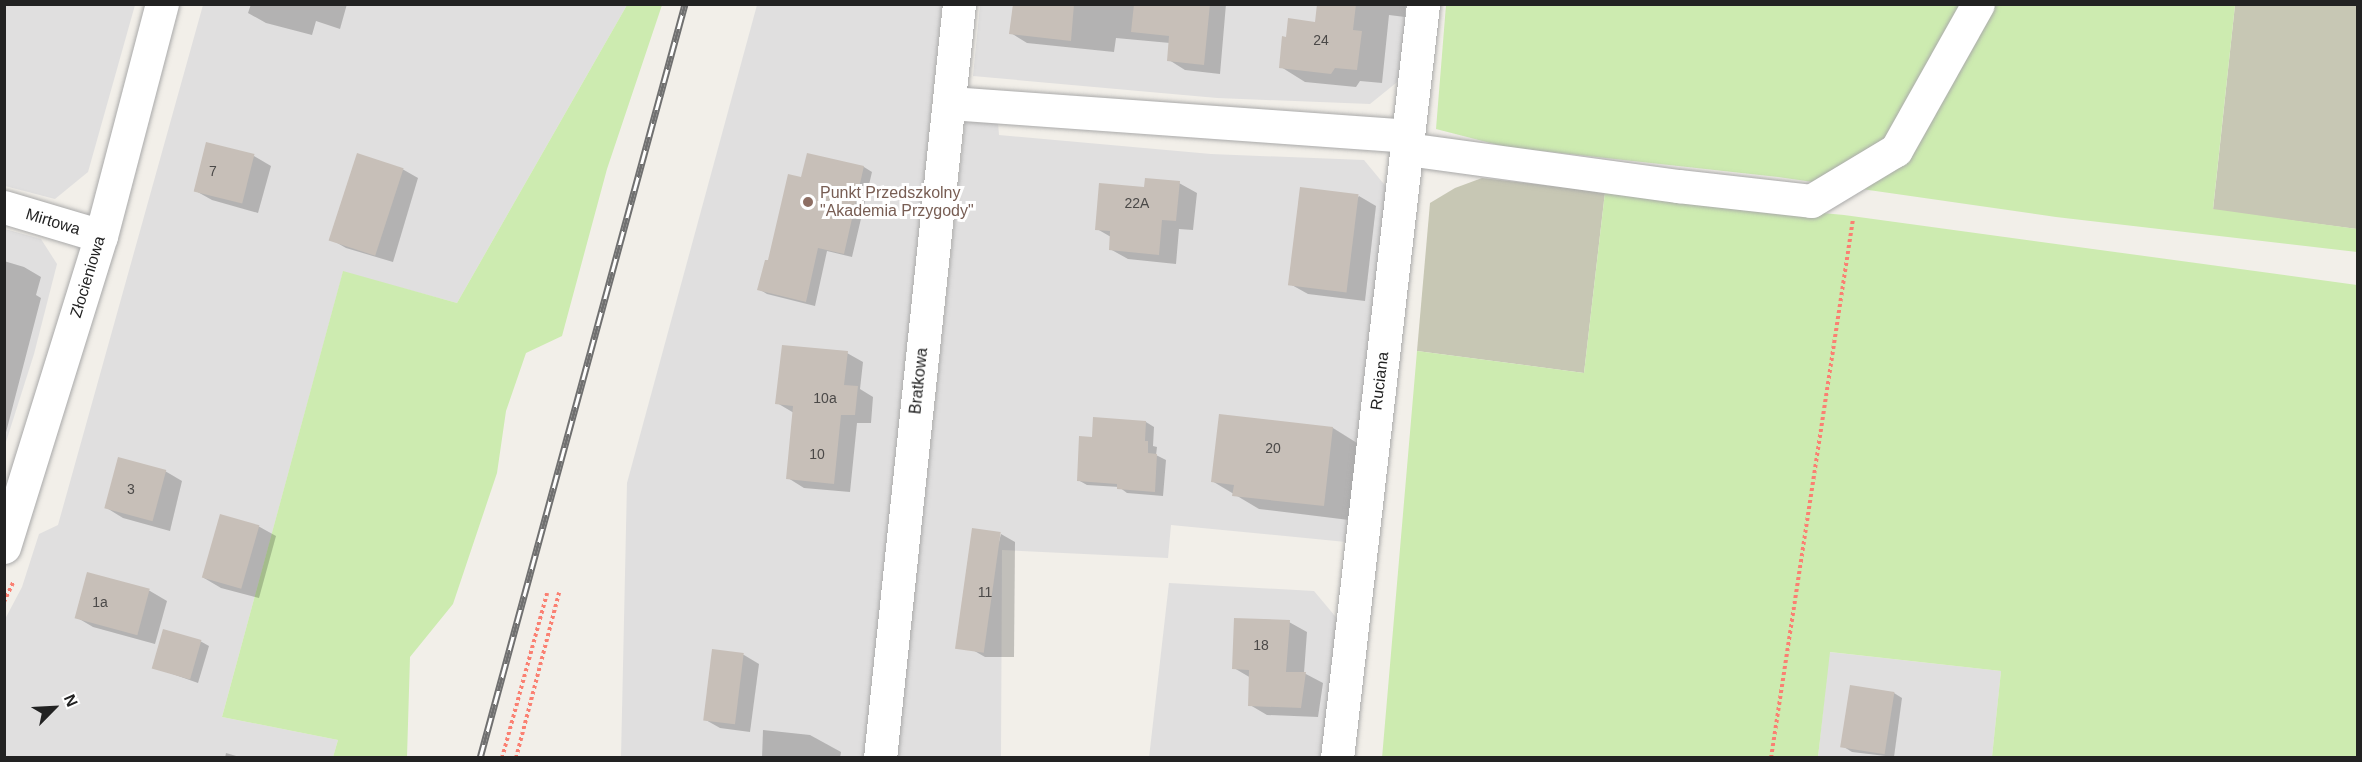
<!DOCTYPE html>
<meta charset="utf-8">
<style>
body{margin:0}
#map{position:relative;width:2362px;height:762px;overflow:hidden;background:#f2efe9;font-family:Arial,sans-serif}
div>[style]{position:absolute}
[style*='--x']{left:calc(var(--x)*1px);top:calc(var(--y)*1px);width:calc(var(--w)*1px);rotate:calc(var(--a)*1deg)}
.residential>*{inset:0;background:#e0dfdf}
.construction>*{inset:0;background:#c7c7b4}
.grass>*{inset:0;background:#cdebb0}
.shadow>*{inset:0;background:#0003}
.building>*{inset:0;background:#c7bfb8;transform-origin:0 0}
.path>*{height:4px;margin-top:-2px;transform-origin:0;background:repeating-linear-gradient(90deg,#fa8072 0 3px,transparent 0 6px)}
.roads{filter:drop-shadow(0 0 2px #a9a9a9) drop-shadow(0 0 2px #a9a9a9)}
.minor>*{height:33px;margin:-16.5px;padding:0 16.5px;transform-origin:16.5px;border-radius:16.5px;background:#fff}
.rail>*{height:7px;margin-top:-3.5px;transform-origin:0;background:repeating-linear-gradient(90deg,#fff 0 14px,#707070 0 28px);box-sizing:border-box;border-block:2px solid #707070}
.dots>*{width:16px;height:16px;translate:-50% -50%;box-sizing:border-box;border:3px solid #fff;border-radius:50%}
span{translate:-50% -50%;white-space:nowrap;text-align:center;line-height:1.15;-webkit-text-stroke:6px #fff;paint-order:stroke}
.number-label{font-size:14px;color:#4b4948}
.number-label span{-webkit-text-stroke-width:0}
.education-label{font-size:16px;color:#785e54}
.left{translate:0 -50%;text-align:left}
.street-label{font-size:16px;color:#222}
.frame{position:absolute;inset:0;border:6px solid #222;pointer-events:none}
.north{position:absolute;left:24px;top:678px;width:60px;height:60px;-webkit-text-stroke:4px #fff;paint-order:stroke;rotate:66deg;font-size:16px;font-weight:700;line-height:24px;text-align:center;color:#222}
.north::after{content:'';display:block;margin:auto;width:21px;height:27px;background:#222;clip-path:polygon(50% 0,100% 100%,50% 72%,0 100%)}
</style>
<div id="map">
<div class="residential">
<i style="clip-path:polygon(4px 5px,135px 5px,88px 172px,55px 199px,5px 186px)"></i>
<i style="clip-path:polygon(203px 5px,627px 5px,457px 303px,343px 272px,222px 717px,338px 740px,333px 757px,5px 757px,4px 621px,22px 587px,39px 534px,58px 525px)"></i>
<i style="clip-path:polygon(757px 5px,942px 5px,864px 757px,621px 758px,627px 483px)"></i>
<i style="clip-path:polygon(980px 5px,1410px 5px,1401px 79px,1370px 104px,1217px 98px,973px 76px)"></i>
<i style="clip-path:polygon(965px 122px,998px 123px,999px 135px,1211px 154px,1364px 160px,1388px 189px,1346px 542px,1171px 525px,1168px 558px,1002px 550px,1001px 757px,897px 758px)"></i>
<i style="clip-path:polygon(5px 229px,41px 239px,57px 264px,34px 354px,5px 445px)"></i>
<i style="clip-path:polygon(1169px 583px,1314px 591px,1340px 622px,1324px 757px,1149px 758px)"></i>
<i style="clip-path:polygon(1829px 652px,2001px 671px,1992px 757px,1818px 758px)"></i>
</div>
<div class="construction">
<i style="clip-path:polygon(2235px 5px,2357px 5px,2357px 229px,2213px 210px)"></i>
<i style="clip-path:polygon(1482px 178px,1605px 192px,1584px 373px,1417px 351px,1430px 203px,1455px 188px)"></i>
</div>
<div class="grass">
<i style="clip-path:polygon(627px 5px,662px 5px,607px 169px,562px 336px,526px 353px,506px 411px,497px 473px,453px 604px,410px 657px,407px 757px,333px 757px,338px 740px,222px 717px,343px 271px,457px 303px)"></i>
<i style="clip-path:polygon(1446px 5px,2235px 5px,2213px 209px,2357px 229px,2357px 252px,2056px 217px,1778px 177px,1506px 147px,1436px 129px)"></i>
<i style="clip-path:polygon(1605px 192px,1844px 215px,2357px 285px,2357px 757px,1992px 757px,2001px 671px,1830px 652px,1818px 757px,1382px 758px,1417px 351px,1584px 373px)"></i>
</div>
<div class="shadow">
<i style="clip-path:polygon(251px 4px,347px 4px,340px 29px,316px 21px,312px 35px,266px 23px,248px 13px)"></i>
<i style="clip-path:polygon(1014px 4px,1226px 4px,1220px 74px,1185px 70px,1169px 60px,1170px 43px,1116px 38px,1114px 52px,1027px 43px,1011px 33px)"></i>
<i style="clip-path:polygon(1318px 4px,1406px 4px,1405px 17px,1389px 15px,1382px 83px,1360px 81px,1356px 87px,1305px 82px,1281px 67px,1287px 38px,1316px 23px)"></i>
<i style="clip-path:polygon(358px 155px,404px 170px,418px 178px,393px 262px,346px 248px,332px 240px)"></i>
<i style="clip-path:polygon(808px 155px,864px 167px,872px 172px,852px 257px,827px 251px,815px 306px,767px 294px,759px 289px,803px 179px)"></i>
<i style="clip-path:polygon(254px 156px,271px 166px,258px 213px,212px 200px,194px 190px)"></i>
<i style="clip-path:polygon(1179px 183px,1197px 193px,1193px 230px,1179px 229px,1176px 264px,1128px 259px,1110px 249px,1111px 237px,1097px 229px,1145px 188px)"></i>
<i style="clip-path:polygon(1359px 196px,1376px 206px,1365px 301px,1308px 294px,1290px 284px)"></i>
<i style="clip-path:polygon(4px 261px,24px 267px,41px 277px,36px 295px,41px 298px,4px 440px)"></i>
<i style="clip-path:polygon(847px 353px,863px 362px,860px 389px,873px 397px,871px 423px,857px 423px,850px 492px,804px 488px,788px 478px,794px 413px,777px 403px)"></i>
<i style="clip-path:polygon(1220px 415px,1333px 428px,1357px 443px,1349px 520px,1259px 509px,1212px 481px)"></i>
<i style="clip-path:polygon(1146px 422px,1154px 427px,1153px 446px,1157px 447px,1156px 455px,1166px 460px,1163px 496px,1127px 493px,1119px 487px,1087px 485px,1078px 480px,1093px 439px)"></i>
<i style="clip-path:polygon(165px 471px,182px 481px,170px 531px,123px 518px,105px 507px)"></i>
<i style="clip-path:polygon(258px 526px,276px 536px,259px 598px,221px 588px,204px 578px)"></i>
<i style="clip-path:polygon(1001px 534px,1015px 542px,1014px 657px,985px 657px,971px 649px)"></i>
<i style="clip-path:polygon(88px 574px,150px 591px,167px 601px,155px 644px,93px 627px,76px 617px)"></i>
<i style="clip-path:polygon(1289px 622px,1307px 632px,1304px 673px,1323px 683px,1318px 717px,1267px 715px,1250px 705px,1251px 678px,1234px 668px)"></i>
<i style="clip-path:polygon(200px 641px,209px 646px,198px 683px,153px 667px)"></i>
<i style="clip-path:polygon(714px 650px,744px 655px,759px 664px,750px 732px,720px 728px,704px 719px)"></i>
<i style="clip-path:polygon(1894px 693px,1902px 698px,1894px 757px,1852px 752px,1844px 747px)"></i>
<i style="clip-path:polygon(763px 730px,810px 735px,841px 752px,840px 758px,762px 758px)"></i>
<i style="clip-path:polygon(226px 753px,243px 758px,225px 758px)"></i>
</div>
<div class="building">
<i style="clip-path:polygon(1013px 4px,1074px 4px,1071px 41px,1009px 34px)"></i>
<i style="clip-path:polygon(1134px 4px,1210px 4px,1204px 65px,1167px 61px,1169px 36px,1131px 32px)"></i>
<i style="clip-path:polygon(1317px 4px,1356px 4px,1353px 30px,1362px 31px,1357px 70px,1335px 68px,1331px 74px,1279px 68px,1282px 36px,1286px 37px,1288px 18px,1315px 22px)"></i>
<i style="left:206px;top:142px;width:50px;height:51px;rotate:14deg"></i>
<i style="left:357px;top:153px;width:49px;height:92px;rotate:18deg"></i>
<i style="clip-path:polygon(807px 153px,864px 166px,844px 254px,818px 248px,806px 302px,757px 290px,765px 260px,768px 260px,788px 174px,801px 177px)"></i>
<i style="clip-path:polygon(1145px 178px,1180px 181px,1176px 221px,1162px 220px,1159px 255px,1109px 250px,1110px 231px,1095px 230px,1099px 183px,1144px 187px)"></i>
<i style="left:1300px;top:187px;width:59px;height:99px;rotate:7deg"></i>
<i style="clip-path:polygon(782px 345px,848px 351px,844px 385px,858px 386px,855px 415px,841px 415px,834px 484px,786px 479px,793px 406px,775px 404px)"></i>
<i style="clip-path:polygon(1219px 414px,1333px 427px,1324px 506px,1232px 496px,1234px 485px,1211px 482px)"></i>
<i style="clip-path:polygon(1093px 417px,1146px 421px,1145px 441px,1148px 441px,1148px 453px,1157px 454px,1155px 492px,1117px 489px,1117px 484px,1077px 481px,1079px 436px,1092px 437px)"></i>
<i style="left:118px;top:457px;width:50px;height:53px;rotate:15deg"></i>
<i style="left:220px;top:514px;width:41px;height:66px;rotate:16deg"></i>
<i style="left:972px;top:528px;width:29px;height:122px;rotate:8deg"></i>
<i style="left:87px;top:572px;width:65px;height:48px;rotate:15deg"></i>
<i style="clip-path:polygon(1234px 618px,1290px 620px,1286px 672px,1306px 672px,1301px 708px,1248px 706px,1249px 670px,1232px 669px)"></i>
<i style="left:163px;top:629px;width:40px;height:41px;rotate:16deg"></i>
<i style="left:712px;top:649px;width:32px;height:72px;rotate:7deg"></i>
<i style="left:1850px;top:685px;width:45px;height:63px;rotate:9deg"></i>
</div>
<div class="path">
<i style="--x:4;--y:602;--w:23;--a:-65"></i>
<i style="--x:502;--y:758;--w:171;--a:-74.7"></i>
<i style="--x:516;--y:758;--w:171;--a:-75.4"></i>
<i style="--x:1771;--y:758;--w:545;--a:-81.35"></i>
</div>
<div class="roads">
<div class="minor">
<i style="--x:949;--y:103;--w:460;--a:4.1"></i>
<i style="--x:1407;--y:149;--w:274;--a:7.8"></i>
<i style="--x:1678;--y:186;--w:134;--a:6.4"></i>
<i style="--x:1811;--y:201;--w:99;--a:-31"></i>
<i style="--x:1896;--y:150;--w:167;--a:-60.7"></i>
<i style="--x:4;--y:207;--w:101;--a:16.6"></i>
<i style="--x:4;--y:547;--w:326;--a:-72.7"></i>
<i style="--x:101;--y:236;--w:240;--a:-75.3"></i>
<i style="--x:880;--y:758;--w:758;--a:-84.02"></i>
<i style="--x:1337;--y:758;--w:759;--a:-83.49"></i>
</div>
</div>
<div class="rail">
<i style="--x:480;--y:758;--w:781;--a:-74.79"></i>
</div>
<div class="dots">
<i style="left:808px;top:202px;background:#8d6e63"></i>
</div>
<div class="number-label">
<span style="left:1321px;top:40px">24</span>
<span style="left:213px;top:171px">7</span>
<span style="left:1137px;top:203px">22A</span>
<span style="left:825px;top:398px">10a</span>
<span style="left:1273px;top:448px">20</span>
<span style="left:817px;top:454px">10</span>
<span style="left:131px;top:489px">3</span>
<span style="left:985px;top:592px">11</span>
<span style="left:100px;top:602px">1a</span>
<span style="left:1261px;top:645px">18</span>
</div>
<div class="education-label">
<span class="left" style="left:820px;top:202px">Punkt Przedszkolny<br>"Akademia Przygody"</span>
</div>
<div class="street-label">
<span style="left:53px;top:222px;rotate:17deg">Mirtowa</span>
<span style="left:88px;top:277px;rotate:-73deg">Złocieniowa</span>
<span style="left:919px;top:381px;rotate:-84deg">Bratkowa</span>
<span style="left:1380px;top:381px;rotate:-83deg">Ruciana</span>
</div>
<div class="frame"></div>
<div class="north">N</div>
</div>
